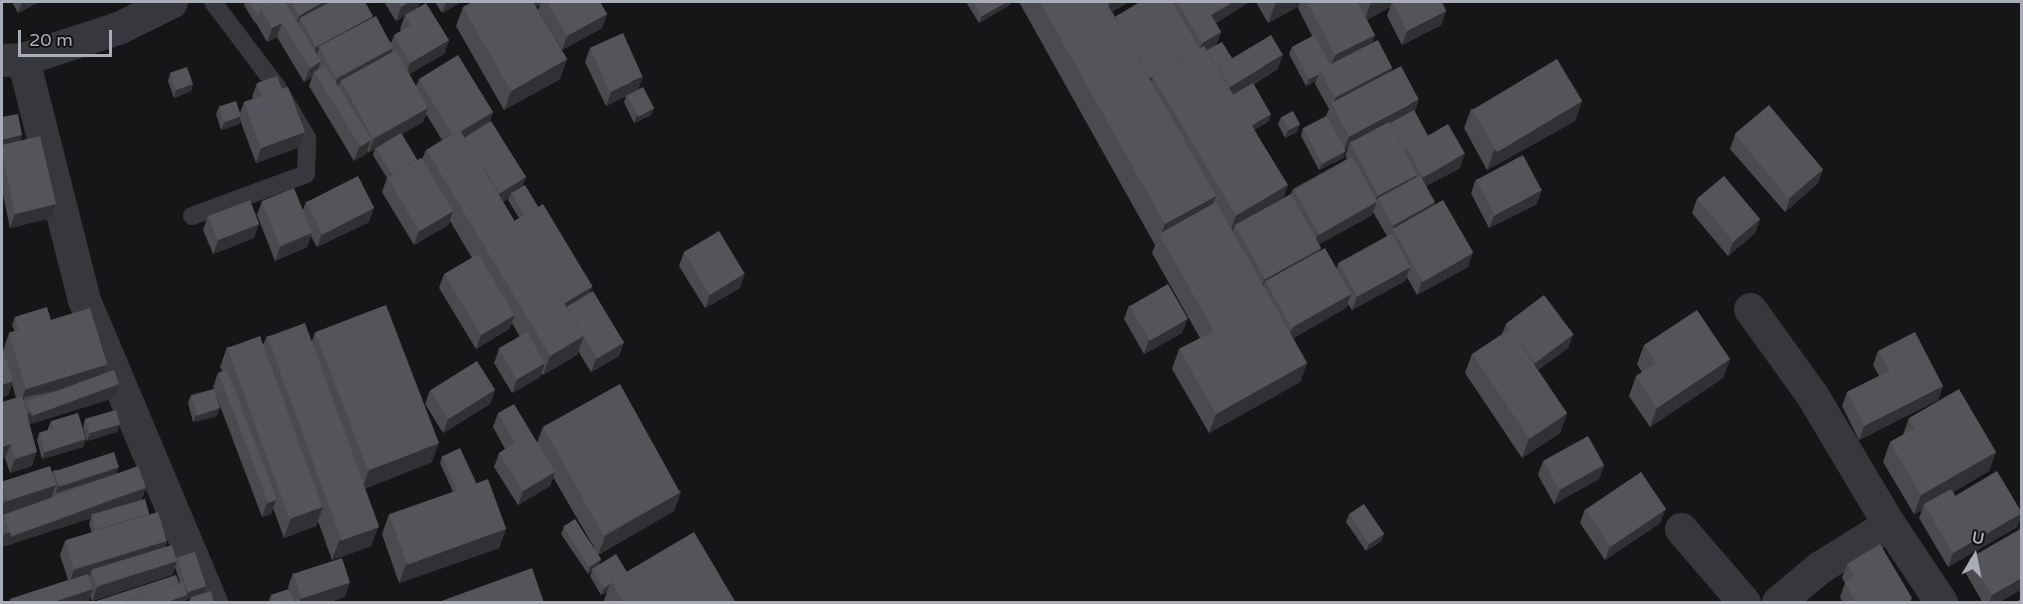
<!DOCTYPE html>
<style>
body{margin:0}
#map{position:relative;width:2023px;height:604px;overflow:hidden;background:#161618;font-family:"Varela Round",sans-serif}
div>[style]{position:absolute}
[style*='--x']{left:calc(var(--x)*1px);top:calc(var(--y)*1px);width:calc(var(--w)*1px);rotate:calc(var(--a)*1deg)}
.service>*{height:18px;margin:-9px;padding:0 9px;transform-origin:9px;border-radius:9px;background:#37383d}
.minor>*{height:33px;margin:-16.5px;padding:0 16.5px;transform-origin:16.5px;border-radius:16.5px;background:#37383d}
.tertiary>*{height:33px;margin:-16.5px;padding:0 16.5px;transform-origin:16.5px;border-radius:16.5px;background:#37383d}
.wall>*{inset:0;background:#4a4a50}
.shaded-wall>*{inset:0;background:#313135}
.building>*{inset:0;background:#54555b;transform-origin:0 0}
span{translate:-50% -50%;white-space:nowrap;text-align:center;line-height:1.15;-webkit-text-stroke:4.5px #111113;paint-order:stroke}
.frame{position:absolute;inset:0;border:3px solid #a9adb7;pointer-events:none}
.north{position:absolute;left:1945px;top:526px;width:60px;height:60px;-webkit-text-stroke:4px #111113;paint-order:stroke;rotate:10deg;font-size:16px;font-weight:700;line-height:24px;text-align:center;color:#a9adb7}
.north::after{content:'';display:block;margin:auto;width:21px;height:27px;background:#a9adb7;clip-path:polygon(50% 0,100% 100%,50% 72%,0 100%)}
.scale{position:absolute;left:18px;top:30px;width:94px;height:27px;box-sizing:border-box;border:3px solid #a9adb7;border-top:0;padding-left:8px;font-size:18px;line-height:21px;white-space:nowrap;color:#a9adb7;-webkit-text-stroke:4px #111113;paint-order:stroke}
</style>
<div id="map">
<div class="service">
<i style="--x:192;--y:216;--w:121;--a:-20.2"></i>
<i style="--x:306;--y:174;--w:36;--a:-88"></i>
<i style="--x:307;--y:138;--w:59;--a:-120.5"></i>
<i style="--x:277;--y:87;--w:106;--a:-127"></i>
</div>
<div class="minor">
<i style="--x:23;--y:59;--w:249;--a:75.8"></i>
<i style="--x:84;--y:300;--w:328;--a:67.2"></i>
<i style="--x:1750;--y:309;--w:106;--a:54.2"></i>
<i style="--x:1812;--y:395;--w:150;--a:59.2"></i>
<i style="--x:1889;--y:524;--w:94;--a:56.3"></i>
<i style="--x:1681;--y:529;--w:96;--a:49.2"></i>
<i style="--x:1778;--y:602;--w:55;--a:-39.8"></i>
<i style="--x:1820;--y:567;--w:81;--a:-31.9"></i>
</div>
<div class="tertiary">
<i style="--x:2;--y:60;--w:21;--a:-3"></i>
<i style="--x:23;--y:59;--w:100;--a:-18.1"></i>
<i style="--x:118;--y:28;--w:59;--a:-26.1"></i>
</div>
<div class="wall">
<i style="clip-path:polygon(12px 2px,39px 2px,18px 13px)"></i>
<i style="clip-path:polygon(evenodd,245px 2px,365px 2px,372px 19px,391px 43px,394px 35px,401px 31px,400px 29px,405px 15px,449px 40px,444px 54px,409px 74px,416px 86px,419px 79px,493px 112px,489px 122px,526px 177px,522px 186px,538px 207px,592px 287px,590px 292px,624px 342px,619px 356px,591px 372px,578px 351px,577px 355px,543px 375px,541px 373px,540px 377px,512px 393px,494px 363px,499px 349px,520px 337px,512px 323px,509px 329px,476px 349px,439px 288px,444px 274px,472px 258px,450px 221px,448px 225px,414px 245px,382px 192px,387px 178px,373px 155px,375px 149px,368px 153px,367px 150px,366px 154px,354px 161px,309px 86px,312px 77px,304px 82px,277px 37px,267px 42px,256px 23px,256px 22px,255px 23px,244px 5px,245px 2px,426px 114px,442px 140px,426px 150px,422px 159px,417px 160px,402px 134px,423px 122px,426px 114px,245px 2px,509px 198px,508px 200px,519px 218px,514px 221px,503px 202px,509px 198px)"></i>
<i style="clip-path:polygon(384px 2px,420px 2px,418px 7px,396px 21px)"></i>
<i style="clip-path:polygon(435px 2px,461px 2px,442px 13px)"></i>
<i style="clip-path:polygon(470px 2px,600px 2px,607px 14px,602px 28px,562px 50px,538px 10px,540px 5px,536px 7px,567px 59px,560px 79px,504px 110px,456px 26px,463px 7px,469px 4px)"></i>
<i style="clip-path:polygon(966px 2px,1012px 2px,1010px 5px,979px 23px)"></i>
<i style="clip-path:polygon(evenodd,1019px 2px,1129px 2px,1112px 11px,1115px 17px,1140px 2px,1247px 2px,1246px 4px,1216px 23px,1221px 32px,1216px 45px,1232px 58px,1278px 69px,1254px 84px,1269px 121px,1254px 130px,1288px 185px,1283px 199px,1291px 194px,1293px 189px,1347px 159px,1345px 156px,1348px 148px,1345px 150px,1343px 158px,1319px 170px,1301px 136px,1303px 128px,1326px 116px,1329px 109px,1315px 84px,1316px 81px,1306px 86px,1289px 54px,1292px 47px,1312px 36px,1298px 8px,1299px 6px,1268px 23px,1256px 2px,1442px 2px,1446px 11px,1441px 25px,1402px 45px,1387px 16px,1390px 7px,1367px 20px,1375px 35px,1372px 43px,1392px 68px,1391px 71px,1428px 136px,1460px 168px,1426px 186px,1434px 205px,1468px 267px,1417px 295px,1407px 277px,1405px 281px,1352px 310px,1348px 304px,1346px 308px,1293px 338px,1307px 363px,1300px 382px,1209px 433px,1172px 369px,1179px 349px,1200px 338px,1152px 253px,1155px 245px,1019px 2px,1374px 208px,1373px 212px,1387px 236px,1338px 263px,1337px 268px,1319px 251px,1321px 248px,1319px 244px,1372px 215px,1374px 208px)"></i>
<i style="clip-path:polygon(590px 48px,639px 89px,651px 115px,634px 123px,624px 102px,626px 96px,606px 106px,585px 62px)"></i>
<i style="clip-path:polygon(170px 73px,193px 84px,191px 91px,174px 98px,168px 81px)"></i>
<i style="clip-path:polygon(257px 83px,282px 89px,305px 132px,300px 147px,256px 163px,240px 120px,239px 124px,221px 130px,216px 114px,219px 107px,240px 113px,244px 102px,253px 99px,252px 97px)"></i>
<i style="clip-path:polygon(1582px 101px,1575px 121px,1487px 170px,1464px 128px,1471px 109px)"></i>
<i style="clip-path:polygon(1281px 117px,1297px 132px,1285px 138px,1278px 124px)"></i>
<i style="clip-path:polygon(1735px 135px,1823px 169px,1818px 183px,1785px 212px,1730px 149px)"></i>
<i style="clip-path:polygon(20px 141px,56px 204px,51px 218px,10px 228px,2px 190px,2px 154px)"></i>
<i style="clip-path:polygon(1476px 179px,1537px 204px,1489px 228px,1471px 193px)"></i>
<i style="clip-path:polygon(1697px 199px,1760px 219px,1755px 233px,1728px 256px,1692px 213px)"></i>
<i style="clip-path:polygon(262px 201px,303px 210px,306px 201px,369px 222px,317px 247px,311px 236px,307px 247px,275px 261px,257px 215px)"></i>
<i style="clip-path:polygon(208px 216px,254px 238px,213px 254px,203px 230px)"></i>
<i style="clip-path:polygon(684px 252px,740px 288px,705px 308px,679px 266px)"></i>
<i style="clip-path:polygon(1129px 305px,1182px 333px,1144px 354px,1124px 319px)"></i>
<i style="clip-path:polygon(15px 317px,51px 320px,107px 364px,104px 373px,114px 398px,30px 424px,32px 466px,10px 473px,5px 458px,16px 398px,12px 384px,8px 395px,2px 397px,2px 346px,3px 351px,9px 333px,15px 332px,12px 325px)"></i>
<i style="clip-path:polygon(1506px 324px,1573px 334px,1568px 348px,1538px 370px,1567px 413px,1560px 433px,1522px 458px,1465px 373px,1472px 354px,1502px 334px)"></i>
<i style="clip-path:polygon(315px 332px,432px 462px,364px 489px,378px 527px,371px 546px,332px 560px,318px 521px,316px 526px,284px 538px,273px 508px,271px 514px,262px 517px,214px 390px,217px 416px,193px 422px,188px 403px,191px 395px,214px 389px,213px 387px,218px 373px,222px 371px,220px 367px,227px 347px,263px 345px,267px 336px,312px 341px)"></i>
<i style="clip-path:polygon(1644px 345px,1730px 359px,1723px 378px,1650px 427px,1629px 396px,1636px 376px,1642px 372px,1637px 364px)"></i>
<i style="clip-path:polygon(1878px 351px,1943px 386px,1938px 400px,1859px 440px,1842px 406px,1847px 392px,1879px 376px,1873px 365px)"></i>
<i style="clip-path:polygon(430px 390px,495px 390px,490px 404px,443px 433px,425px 404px)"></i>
<i style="clip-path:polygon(498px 413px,537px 443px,543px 427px,681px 492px,674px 511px,598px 555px,601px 559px,599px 565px,736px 603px,606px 603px,604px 600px,607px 592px,601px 595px,590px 576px,592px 571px,588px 574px,561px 534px,564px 527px,595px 549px,553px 477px,550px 486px,518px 505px,494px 467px,499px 453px,505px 449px,493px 427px)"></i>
<i style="clip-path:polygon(1909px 418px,1996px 452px,1989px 471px,1953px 492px,1955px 496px,2022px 512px,2017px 527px,1948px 567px,1919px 518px,1922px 510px,1914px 514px,1883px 462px,1890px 442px,1903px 435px)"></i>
<i style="clip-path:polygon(85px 419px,120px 424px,117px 432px,87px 441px,83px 427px)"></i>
<i style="clip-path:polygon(51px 421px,86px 439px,83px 447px,42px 459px,37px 440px,39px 433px,48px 430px,48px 428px)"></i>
<i style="clip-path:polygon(442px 456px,476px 483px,506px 529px,499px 548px,399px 583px,382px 534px,389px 514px,453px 492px,440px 463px)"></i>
<i style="clip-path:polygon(1543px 461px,1604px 465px,1599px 479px,1554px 504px,1538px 475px)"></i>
<i style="clip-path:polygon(54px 470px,117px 473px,146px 488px,141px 500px,149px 513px,149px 515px,167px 541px,165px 547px,176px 559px,177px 557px,206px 586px,204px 593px,214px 603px,189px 603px,190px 598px,186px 600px,185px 602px,188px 603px,90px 603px,180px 583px,175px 567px,172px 575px,92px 601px,90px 596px,88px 603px,9px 603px,10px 599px,68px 580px,60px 555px,65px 541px,92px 533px,89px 524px,91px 518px,2px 547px,2px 482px,52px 473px)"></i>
<i style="clip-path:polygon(1585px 509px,1660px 523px,1605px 560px,1580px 523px)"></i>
<i style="clip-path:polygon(1349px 514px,1384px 534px,1381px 541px,1366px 551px,1346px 522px)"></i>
<i style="clip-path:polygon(1970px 558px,2022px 589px,1998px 603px,1983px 603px,1965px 572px)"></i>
<i style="clip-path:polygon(1847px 564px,1912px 598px,1910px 603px,1843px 603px,1840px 597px,1845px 583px,1842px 578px)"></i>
<i style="clip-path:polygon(293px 573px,345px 597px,326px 603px,268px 603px,271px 595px,289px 589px,288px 587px)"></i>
</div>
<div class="shaded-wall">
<i style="clip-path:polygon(22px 2px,39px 2px,18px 13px)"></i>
<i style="clip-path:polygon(323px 2px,335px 2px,300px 18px,296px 28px,294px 30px,299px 16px)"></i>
<i style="clip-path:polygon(409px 2px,420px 2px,418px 7px,396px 21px,401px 7px)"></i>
<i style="clip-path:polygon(446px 2px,461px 2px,442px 13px)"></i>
<i style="clip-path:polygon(535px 2px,541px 2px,540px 5px,532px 9px)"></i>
<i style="clip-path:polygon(1007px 2px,1012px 2px,1010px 5px,979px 23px,982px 16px)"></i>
<i style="clip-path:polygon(1110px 2px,1129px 2px,1105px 16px)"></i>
<i style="clip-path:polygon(1233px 2px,1247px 2px,1246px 4px,1206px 29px,1211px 15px)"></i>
<i style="clip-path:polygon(1276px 2px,1300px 2px,1299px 6px,1268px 23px)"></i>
<i style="clip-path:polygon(1371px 2px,1401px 2px,1392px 2px,1390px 7px,1364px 22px)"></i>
<i style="clip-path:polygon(1446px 11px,1441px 25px,1402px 45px,1407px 31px)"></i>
<i style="clip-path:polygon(607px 14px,602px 28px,562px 50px,567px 36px)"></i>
<i style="clip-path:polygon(373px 16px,368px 30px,319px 48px,316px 59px,311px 61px,316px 47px)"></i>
<i style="clip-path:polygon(282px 23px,277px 37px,267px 42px,272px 28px)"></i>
<i style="clip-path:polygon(1221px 32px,1216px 46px,1153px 77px,1148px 91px,1149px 79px,1200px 49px,1202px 43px)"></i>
<i style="clip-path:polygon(1375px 35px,1370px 49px,1330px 68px,1335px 55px)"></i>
<i style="clip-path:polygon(449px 40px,444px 54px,405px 77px,410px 63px)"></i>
<i style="clip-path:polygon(393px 48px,388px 62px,341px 80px,337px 90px,332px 93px,337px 79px)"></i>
<i style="clip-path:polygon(1283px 55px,1278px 69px,1225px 101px,1230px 87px)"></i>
<i style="clip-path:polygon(567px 59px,560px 79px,504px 110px,511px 91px)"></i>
<i style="clip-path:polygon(321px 61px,316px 75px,314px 72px,312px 77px,304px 82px,310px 68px)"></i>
<i style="clip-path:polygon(1392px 68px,1387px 82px,1333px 106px,1335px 98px)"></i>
<i style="clip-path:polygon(1319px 74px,1316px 81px,1306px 86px,1309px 79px)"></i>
<i style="clip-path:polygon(643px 77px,638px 91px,627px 95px,626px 96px,606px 106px,611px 92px)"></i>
<i style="clip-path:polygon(193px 84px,191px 91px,174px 98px,176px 90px)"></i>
<i style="clip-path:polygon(1419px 100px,1414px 114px,1350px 142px,1348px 148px,1344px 150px,1349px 136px)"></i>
<i style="clip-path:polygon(1582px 101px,1575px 121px,1487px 170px,1494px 151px)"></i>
<i style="clip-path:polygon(428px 108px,423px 122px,368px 153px,374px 139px)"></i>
<i style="clip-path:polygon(654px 108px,651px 115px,634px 123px,637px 115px)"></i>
<i style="clip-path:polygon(493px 112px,488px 126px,463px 141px,453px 136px)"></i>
<i style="clip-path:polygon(1271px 114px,1269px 121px,1246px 135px,1249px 127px)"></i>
<i style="clip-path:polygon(241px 116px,239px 124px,221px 130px,224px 123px)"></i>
<i style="clip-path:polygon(1300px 124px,1297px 132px,1285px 138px,1288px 130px)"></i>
<i style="clip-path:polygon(305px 132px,300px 147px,256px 163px,261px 148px)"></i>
<i style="clip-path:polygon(22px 135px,20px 143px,2px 146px,2px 140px)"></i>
<i style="clip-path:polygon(371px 140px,366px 154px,354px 161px,359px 147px)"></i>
<i style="clip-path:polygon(1346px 151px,1343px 158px,1319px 170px,1322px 163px)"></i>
<i style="clip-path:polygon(1465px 154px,1460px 168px,1417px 191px,1422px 177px)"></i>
<i style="clip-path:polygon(1823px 169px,1818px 183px,1785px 212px,1790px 198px)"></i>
<i style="clip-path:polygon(1417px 175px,1411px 189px,1378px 198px,1372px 215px,1313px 248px,1318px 234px,1375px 202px,1378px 195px)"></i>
<i style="clip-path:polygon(526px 177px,521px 191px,511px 193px,509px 198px,494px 207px,499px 193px)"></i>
<i style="clip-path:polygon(1288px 185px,1281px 204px,1235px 225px,1232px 233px,1229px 235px,1236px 215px)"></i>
<i style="clip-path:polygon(1542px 190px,1537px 204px,1489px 228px,1495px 214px)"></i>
<i style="clip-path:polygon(1216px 196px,1207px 219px,1160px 237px,1165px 224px)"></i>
<i style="clip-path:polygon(1435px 202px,1430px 216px,1393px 228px,1394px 225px)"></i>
<i style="clip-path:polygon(56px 204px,51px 218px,10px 228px,15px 214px)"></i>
<i style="clip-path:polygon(374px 208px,369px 222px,317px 247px,322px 233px)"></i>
<i style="clip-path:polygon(453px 211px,448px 225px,414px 245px,419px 231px)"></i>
<i style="clip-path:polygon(1760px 219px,1755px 233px,1728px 256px,1733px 242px)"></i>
<i style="clip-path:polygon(259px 224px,254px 238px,213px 254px,218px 240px)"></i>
<i style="clip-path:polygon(312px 233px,307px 247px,275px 261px,280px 247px)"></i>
<i style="clip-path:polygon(1321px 248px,1316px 262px,1265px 281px,1262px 291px,1260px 292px,1265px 278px)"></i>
<i style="clip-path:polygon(1473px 253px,1468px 267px,1417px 295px,1422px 281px)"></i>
<i style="clip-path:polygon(1410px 267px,1405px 281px,1352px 310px,1357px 296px)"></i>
<i style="clip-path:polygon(745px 274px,740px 288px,705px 308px,710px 294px)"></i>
<i style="clip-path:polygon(592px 287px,587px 301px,568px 312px,562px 305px)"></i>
<i style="clip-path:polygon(1351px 294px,1346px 308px,1287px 342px,1292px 328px)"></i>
<i style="clip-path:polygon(515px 315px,509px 329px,476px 349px,481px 335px)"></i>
<i style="clip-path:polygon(1188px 319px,1182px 333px,1144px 354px,1149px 340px)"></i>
<i style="clip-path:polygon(1573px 334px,1568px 348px,1530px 376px,1535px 362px)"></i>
<i style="clip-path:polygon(584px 336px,577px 355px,543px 375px,550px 356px)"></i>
<i style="clip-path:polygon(624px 342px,619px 356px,591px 372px,596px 358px)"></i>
<i style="clip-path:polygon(1730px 359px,1723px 378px,1650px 427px,1657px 408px)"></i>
<i style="clip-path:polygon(545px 363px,540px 377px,512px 393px,517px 379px)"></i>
<i style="clip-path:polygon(1307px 363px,1300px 382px,1209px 433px,1216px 414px)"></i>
<i style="clip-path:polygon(107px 364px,100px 383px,25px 397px,21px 407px,19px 407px,26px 388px)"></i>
<i style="clip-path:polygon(13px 381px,8px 395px,2px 397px,2px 385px)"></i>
<i style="clip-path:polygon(119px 384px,114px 398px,24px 426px,29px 412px)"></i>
<i style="clip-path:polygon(1943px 386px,1938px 400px,1859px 440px,1864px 426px)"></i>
<i style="clip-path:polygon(495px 390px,490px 404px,443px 433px,448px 419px)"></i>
<i style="clip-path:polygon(220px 408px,217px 416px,193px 422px,196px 415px)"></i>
<i style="clip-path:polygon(1567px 413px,1560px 433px,1522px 458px,1529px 438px)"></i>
<i style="clip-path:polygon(120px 424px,117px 432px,87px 441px,90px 433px)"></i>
<i style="clip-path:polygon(86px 439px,83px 447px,42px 459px,45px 452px)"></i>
<i style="clip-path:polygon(439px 443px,432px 462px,362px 490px,369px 470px)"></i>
<i style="clip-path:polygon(11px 444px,5px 458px,2px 459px,2px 447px)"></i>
<i style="clip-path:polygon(37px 452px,32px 466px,10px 473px,15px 459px)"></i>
<i style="clip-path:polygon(1996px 452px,1989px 471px,1926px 507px,1924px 504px,1922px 510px,1914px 514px,1921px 495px)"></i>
<i style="clip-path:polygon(1604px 465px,1599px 479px,1554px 504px,1560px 490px)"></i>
<i style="clip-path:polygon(119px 467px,116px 474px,56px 493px,58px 485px)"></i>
<i style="clip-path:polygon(555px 472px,550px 486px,518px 505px,523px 491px)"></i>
<i style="clip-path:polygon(56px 485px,51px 499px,2px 515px,2px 503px)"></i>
<i style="clip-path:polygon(146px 488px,141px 502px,92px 516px,91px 518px,2px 547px,2px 535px)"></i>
<i style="clip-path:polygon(681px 492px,674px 511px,598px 555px,605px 536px)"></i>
<i style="clip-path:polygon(276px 500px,271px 514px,262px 517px,267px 503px)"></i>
<i style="clip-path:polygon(323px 507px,316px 526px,284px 538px,291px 518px)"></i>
<i style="clip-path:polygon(1666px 509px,1660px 523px,1605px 560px,1610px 546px)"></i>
<i style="clip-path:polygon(2022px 513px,2017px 527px,1948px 567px,1953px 553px)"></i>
<i style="clip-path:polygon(378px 527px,371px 546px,332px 560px,339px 541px)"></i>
<i style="clip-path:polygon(506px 529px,499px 548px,399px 583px,406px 564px)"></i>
<i style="clip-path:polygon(1384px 534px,1381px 541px,1366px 551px,1369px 544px)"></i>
<i style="clip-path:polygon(167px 541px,162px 555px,92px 570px,89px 578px,69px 584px,74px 570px)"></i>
<i style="clip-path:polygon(601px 559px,598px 567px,592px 569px,592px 571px,588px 574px,590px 566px)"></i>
<i style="clip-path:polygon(177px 561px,172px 575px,92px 601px,97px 587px)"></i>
<i style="clip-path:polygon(2022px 578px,2022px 589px,1998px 603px,1989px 603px,1992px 595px)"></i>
<i style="clip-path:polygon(350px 583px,345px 597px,326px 603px,299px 603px,301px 598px)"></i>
<i style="clip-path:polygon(610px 584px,607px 592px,601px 595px,604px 588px)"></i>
<i style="clip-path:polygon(206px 586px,204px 594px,186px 600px,185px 603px,164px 603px,187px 595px,188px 592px)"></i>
<i style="clip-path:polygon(93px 589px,88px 603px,50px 603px)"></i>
</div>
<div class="building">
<i style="clip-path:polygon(249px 2px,274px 2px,261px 9px,259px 15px,258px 16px)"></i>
<i style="clip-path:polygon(274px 2px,285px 2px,321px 61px,310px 68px,282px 23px,272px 28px,261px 9px)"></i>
<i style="clip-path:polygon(291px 2px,323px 2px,299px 16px)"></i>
<i style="clip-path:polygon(330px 2px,365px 2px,373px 16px,316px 47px,300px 18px)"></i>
<i style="clip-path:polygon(398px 2px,409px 2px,401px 7px)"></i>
<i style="clip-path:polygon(473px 2px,533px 2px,567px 59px,511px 91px,463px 7px)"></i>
<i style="clip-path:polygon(547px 2px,600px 2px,607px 14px,567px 36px)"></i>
<i style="clip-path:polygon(974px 2px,1007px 2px,982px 16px)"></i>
<i style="clip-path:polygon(1040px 2px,1106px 2px,1216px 196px,1165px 224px)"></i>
<i style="clip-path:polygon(1140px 2px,1172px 2px,1200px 49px,1150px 78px,1115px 17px)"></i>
<i style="clip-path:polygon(1177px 2px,1233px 2px,1211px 15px,1221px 32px,1202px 43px)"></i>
<i style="clip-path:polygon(1307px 2px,1357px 2px,1375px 35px,1335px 55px)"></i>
<i style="clip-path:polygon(1392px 2px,1442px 2px,1446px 11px,1407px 31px)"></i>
<i style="clip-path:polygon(426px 3px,449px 40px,410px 63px,394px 35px,411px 25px,405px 15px)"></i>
<i style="left:376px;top:16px;width:36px;height:65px;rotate:62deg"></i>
<i style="left:623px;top:33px;width:48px;height:36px;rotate:66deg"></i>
<i style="left:1271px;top:35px;width:23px;height:62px;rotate:59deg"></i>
<i style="clip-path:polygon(1315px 35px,1330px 65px,1320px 70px,1319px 74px,1309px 79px,1292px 47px)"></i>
<i style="left:1378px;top:40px;width:31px;height:65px;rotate:63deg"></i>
<i style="clip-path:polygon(1222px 42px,1232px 58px,1218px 67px,1218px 69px,1207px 50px)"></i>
<i style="left:1204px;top:46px;width:162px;height:60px;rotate:59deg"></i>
<i style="left:396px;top:50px;width:66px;height:63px;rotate:61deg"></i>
<i style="clip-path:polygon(458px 55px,493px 112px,461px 131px,460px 130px,452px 134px,419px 79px)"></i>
<i style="left:1557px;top:59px;width:49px;height:99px;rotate:59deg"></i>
<i style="left:325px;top:65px;width:88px;height:13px;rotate:58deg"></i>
<i style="left:1401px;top:66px;width:38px;height:79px;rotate:62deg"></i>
<i style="left:187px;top:67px;width:18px;height:18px;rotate:71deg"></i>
<i style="clip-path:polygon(277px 76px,282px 89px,288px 87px,305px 132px,261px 148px,244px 102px,262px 96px,257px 83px)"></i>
<i style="left:1253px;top:83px;width:36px;height:23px;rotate:60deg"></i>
<i style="left:643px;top:87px;width:24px;height:18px;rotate:62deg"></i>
<i style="left:236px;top:101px;width:16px;height:18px;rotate:72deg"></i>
<i style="left:1769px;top:105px;width:84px;height:45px;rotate:50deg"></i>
<i style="clip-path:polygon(1414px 110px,1428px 136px,1406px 148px,1405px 150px,1390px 123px)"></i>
<i style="left:1293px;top:111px;width:15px;height:13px;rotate:62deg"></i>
<i style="clip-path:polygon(18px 114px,22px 135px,2px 140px,2px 117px)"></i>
<i style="left:1327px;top:116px;width:40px;height:27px;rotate:62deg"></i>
<i style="left:491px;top:121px;width:66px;height:31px;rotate:58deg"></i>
<i style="left:1389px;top:122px;width:60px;height:44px;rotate:62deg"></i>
<i style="left:1448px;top:124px;width:34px;height:48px;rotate:60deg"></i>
<i style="left:460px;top:130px;width:240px;height:39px;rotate:59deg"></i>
<i style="left:401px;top:133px;width:31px;height:29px;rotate:59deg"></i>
<i style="clip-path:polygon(40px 136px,56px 204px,15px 214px,2px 154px,2px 145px)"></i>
<i style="left:1523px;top:155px;width:40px;height:53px;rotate:62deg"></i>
<i style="left:1352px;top:157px;width:51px;height:67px;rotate:60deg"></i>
<i style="left:421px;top:158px;width:62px;height:39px;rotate:59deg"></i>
<i style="left:1420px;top:175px;width:31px;height:48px;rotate:61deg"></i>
<i style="left:358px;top:176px;width:36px;height:58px;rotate:63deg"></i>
<i style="left:1724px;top:176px;width:56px;height:35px;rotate:50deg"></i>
<i style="left:525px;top:185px;width:26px;height:16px;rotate:59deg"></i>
<i style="left:294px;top:188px;width:48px;height:35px;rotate:68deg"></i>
<i style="left:1291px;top:194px;width:62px;height:64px;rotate:61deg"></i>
<i style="left:250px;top:200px;width:26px;height:45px;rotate:69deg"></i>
<i style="left:1443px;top:200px;width:61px;height:58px;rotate:60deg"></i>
<i style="clip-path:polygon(1216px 202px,1307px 363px,1216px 414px,1179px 349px,1214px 331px,1159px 234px)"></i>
<i style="left:543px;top:204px;width:96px;height:34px;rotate:59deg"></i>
<i style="left:719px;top:231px;width:50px;height:41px;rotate:59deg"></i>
<i style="left:1392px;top:234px;width:38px;height:61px;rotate:61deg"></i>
<i style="left:1325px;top:248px;width:53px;height:68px;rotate:61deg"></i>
<i style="left:478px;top:254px;width:71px;height:39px;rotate:59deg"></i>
<i style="left:1168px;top:284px;width:40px;height:44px;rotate:60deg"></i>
<i style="left:593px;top:291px;width:60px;height:31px;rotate:59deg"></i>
<i style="left:1544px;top:295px;width:49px;height:48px;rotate:53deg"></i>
<i style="left:386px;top:305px;width:148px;height:76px;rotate:69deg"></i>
<i style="left:47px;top:307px;width:14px;height:34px;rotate:73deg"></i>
<i style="left:90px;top:308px;width:59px;height:85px;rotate:73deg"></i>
<i style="clip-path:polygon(1697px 310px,1730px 359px,1657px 408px,1636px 376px,1656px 363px,1644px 345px)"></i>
<i style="left:305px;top:323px;width:217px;height:40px;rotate:70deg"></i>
<i style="left:1510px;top:329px;width:102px;height:45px;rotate:56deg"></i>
<i style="left:527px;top:332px;width:36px;height:33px;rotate:60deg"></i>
<i style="clip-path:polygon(1915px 332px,1943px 386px,1864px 426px,1847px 392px,1889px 371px,1878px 351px)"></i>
<i style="left:260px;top:336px;width:182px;height:35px;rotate:70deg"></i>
<i style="clip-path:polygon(2px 346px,13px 381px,2px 385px)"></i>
<i style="left:477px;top:361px;width:34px;height:55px;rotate:58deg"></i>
<i style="left:114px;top:370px;width:15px;height:93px;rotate:70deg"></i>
<i style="left:227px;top:370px;width:139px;height:9px;rotate:69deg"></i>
<i style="left:620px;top:384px;width:124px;height:88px;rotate:61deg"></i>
<i style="left:214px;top:389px;width:20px;height:24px;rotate:72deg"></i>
<i style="clip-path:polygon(1959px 389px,1996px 452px,1921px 495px,1890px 442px,1915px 428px,1909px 418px)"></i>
<i style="clip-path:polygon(22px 396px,37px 452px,15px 459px,11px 444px,2px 447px,2px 402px)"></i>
<i style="clip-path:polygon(514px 404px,555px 472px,523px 491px,499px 453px,515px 443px,498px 413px)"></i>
<i style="left:116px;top:410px;width:15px;height:32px;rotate:74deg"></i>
<i style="clip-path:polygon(78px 413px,86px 439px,45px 452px,39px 433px,53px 428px,51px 421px)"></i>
<i style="left:1588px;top:436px;width:33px;height:51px;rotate:61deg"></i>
<i style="left:460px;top:448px;width:38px;height:20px;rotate:65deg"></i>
<i style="left:114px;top:452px;width:16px;height:63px;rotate:72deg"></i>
<i style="left:50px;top:466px;width:20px;height:51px;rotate:72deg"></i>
<i style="left:138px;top:466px;width:23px;height:143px;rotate:70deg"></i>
<i style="clip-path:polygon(1997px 471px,2022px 513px,1953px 553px,1924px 504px,1951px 489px,1955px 496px)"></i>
<i style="left:1641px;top:472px;width:45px;height:67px;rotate:56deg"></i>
<i style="left:488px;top:479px;width:53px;height:105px;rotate:70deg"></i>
<i style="left:145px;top:499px;width:15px;height:56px;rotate:74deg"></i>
<i style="left:1364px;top:504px;width:36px;height:18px;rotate:56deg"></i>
<i style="left:158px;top:512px;width:30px;height:97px;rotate:73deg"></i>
<i style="left:575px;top:519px;width:48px;height:14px;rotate:57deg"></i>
<i style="clip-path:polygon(2022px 528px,2022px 578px,1992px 595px,1970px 558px)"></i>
<i style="clip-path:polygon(694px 532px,736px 603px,624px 603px,611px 581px)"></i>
<i style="clip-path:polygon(1880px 544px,1912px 598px,1904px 603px,1857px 603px,1845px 583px,1855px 576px,1847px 564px)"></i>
<i style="left:172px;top:545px;width:17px;height:84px;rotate:73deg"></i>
<i style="left:195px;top:552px;width:36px;height:19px;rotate:72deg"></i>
<i style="clip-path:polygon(616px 554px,627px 572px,611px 581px,610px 584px,604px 588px,592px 569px)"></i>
<i style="left:342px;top:558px;width:26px;height:51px;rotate:72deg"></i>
<i style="clip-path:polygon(532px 568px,544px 603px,436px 603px)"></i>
<i style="clip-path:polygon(88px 574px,93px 589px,50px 603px,11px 603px,10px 599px)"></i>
<i style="clip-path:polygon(176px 575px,179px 583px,118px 603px,90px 603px)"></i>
<i style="clip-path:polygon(183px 582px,187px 595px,164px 603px,120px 603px)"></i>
<i style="clip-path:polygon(289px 589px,295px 603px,274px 603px,271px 595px)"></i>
<i style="clip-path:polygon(211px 591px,214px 603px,192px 603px,191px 597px)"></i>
<i style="clip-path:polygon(2022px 598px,2022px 603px,2014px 603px)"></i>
</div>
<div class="frame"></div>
<div class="north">U</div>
<div class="scale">20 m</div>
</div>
